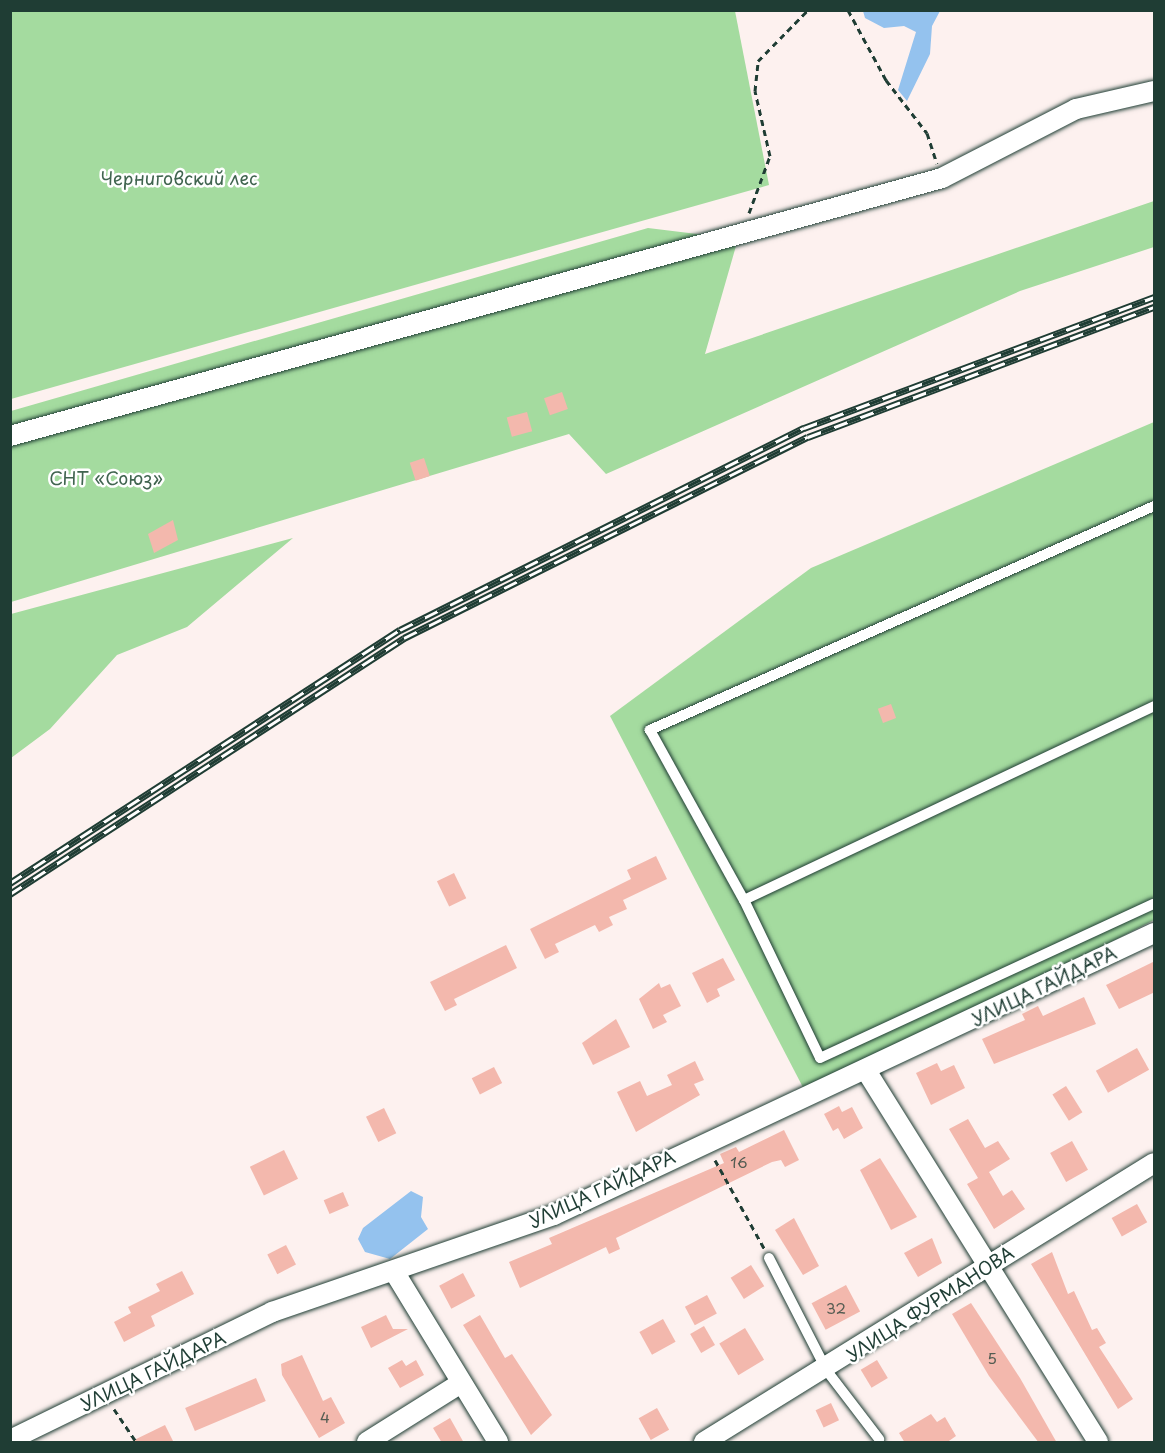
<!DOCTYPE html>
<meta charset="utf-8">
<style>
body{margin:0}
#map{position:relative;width:1165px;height:1453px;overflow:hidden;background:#fdf1ef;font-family:"Playpen Sans",sans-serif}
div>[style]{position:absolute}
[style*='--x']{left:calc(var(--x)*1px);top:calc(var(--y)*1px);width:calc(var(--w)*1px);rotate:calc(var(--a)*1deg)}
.green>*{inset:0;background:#a4db9f}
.water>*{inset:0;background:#94c2ee}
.building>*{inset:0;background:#f3b8ad;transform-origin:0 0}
.path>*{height:3px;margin-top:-1.5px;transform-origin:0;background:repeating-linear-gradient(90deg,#1f3d34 0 6px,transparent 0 10.5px)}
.roads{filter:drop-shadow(0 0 2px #1f3d34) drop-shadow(0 0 2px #1f3d34)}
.lane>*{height:10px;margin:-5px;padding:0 5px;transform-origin:5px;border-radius:5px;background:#fff}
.street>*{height:20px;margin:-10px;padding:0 10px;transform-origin:10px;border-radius:10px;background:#fff}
.rail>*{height:7px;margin-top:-3.5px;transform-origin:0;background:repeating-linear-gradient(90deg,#fff 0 14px,#1f3d34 0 28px);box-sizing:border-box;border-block:2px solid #1f3d34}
span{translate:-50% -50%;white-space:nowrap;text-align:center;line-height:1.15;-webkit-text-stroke:5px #fff;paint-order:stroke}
.number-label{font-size:15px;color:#545c52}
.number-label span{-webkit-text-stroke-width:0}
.park-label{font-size:18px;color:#40644f}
.street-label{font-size:18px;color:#1f3d34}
.frame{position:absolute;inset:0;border:12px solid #1f3d34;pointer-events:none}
</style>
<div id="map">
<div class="green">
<i style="clip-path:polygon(11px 10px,735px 11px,769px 185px,11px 399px)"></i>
<i style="clip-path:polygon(1154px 201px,1154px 247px,1020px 291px,606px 474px,569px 434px,11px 602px,11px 411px,648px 228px,738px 239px,705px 354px)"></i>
<i style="clip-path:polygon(1154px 422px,1154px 920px,808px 1097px,610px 716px,811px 568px)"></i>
<i style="clip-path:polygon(293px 538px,187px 627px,117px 655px,50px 729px,11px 758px,11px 614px)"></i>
</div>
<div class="water">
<i style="clip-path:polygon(863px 11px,940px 11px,932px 26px,930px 54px,907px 101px,898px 90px,916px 32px,904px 26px,884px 28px,865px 18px)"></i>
<i style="clip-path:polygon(411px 1191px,423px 1197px,421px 1217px,428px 1229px,390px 1259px,365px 1252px,358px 1239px,363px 1228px)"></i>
</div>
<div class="building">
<i style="left:562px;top:392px;width:18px;height:19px;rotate:71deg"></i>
<i style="left:527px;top:412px;width:20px;height:21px;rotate:75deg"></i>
<i style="left:424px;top:458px;width:19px;height:15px;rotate:72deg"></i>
<i style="clip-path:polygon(173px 520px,178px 540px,154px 553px,148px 534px)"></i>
<i style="left:891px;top:704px;width:15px;height:14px;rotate:70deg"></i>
<i style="clip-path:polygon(656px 856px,667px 879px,623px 900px,627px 909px,609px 917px,613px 925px,599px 932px,595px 925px,555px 944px,559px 952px,545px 959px,530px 929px,631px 879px,627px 870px)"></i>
<i style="left:454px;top:873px;width:28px;height:19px;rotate:64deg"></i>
<i style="clip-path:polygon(506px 945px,517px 968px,454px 999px,457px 1005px,445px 1011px,430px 982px)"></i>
<i style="clip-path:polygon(723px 958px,735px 980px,717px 989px,720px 996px,707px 1003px,692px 973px)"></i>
<i style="clip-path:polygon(1155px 961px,1155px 992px,1119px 1009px,1106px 985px)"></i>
<i style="clip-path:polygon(659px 983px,661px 988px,670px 984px,681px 1006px,663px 1015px,667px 1022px,653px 1029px,639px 999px)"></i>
<i style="clip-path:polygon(1084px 997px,1096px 1024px,994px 1064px,982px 1039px,1025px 1020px,1022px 1014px,1038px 1006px,1043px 1016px)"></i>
<i style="clip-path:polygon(616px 1019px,630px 1047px,593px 1065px,582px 1043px)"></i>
<i style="left:1137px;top:1048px;width:25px;height:47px;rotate:61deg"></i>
<i style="clip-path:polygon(695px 1061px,704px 1080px,694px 1084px,700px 1095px,636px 1132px,617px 1092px,640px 1081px,647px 1096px,672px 1085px,667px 1075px)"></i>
<i style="clip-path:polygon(937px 1063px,941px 1071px,954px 1065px,965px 1088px,931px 1105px,916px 1073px)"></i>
<i style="left:494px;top:1067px;width:18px;height:25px;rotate:63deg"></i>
<i style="left:1066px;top:1086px;width:31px;height:16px;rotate:58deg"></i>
<i style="clip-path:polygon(839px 1106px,842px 1112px,852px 1107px,863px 1128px,844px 1139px,838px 1128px,833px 1131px,824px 1114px)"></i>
<i style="left:384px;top:1108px;width:28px;height:20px;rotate:64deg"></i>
<i style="clip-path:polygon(968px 1119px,985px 1148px,998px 1141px,1010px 1159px,989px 1172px,1003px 1196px,1012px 1190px,1025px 1209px,994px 1229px,967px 1184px,978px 1178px,949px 1129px)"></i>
<i style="clip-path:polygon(784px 1130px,799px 1160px,785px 1167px,781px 1160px,772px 1162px,616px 1238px,620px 1249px,609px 1254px,606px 1247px,520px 1288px,509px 1262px,552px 1244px,549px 1238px,724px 1163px,720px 1154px,736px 1147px,739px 1152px)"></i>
<i style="left:1072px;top:1141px;width:33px;height:25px;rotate:61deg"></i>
<i style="left:284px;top:1150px;width:32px;height:38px;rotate:64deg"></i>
<i style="clip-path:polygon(880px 1158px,917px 1217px,891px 1230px,860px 1170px)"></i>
<i style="left:343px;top:1192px;width:15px;height:21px;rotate:67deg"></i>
<i style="left:1137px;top:1204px;width:21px;height:29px;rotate:61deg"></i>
<i style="clip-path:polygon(794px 1218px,819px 1266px,803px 1275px,775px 1230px)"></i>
<i style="clip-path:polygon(932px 1238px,942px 1263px,918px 1277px,904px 1253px)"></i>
<i style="left:286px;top:1245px;width:22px;height:21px;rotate:63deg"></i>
<i style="clip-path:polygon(1052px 1252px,1068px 1294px,1074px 1291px,1092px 1330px,1097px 1328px,1106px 1343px,1099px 1347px,1133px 1399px,1118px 1409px,1031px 1264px)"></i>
<i style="left:751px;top:1265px;width:25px;height:24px;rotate:58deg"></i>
<i style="clip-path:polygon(182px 1271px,194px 1294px,151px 1316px,155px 1326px,124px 1342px,114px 1322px,131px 1313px,128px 1307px,160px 1291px,156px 1284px)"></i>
<i style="left:463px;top:1273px;width:26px;height:27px;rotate:62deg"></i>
<i style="left:846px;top:1285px;width:30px;height:39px;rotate:62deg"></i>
<i style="left:707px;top:1295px;width:21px;height:25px;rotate:62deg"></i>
<i style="clip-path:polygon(971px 1303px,1020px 1378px,1057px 1443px,1039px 1443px,989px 1376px,952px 1314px)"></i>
<i style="clip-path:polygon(386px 1315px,393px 1329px,408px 1329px,371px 1348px,361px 1327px)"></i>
<i style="clip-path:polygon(480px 1315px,505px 1358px,512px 1354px,552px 1415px,531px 1435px,463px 1325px)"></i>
<i style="left:663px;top:1319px;width:26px;height:27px;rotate:61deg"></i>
<i style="left:704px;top:1326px;width:22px;height:16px;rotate:60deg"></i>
<i style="left:745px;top:1328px;width:37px;height:30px;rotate:59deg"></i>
<i style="clip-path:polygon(302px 1355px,323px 1401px,331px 1397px,345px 1423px,319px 1438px,282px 1375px,281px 1364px)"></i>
<i style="clip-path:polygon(402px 1360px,406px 1366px,416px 1360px,424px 1375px,400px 1388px,388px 1368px)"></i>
<i style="left:877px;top:1360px;width:21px;height:19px;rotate:59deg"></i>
<i style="left:256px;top:1378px;width:25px;height:77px;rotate:67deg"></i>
<i style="left:831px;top:1403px;width:19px;height:17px;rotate:65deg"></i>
<i style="left:657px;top:1408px;width:25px;height:21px;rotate:61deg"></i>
<i style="clip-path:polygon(931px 1414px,937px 1422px,945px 1417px,956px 1436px,946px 1443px,905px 1443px,899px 1433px)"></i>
<i style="clip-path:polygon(450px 1418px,464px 1443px,442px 1443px,433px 1428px)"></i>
<i style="clip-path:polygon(165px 1425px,174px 1443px,128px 1443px)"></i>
</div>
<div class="path">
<i style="--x:848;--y:10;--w:80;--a:61.5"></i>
<i style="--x:886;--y:80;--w:67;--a:52.3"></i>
<i style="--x:927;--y:133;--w:32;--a:72"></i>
<i style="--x:749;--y:213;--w:61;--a:-69.8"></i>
<i style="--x:770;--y:156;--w:67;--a:-103"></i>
<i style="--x:755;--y:91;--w:30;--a:-84"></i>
<i style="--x:758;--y:61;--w:71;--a:-45.6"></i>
<i style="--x:715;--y:1160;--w:101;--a:60.9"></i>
<i style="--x:114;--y:1409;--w:40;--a:56"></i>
</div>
<div class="roads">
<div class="lane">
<i style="--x:1154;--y:506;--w:552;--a:156.04"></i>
<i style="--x:650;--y:730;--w:194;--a:61.1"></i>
<i style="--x:744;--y:900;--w:175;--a:64.3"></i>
<i style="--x:820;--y:1058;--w:368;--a:-24.8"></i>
<i style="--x:744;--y:900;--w:454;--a:-25.3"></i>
<i style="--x:769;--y:1258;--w:127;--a:62.8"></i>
<i style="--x:827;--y:1371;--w:86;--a:52.6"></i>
</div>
<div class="street">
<i style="--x:10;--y:436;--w:967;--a:-15.47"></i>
<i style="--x:942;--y:178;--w:151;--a:-27.2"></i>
<i style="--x:1076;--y:109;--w:80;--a:-13"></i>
<i style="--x:867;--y:1072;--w:436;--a:58"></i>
<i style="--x:395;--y:1273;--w:198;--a:58.6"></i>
<i style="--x:10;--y:1440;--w:292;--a:-26"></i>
<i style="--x:272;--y:1312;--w:298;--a:-19"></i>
<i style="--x:554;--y:1215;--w:663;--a:-25.17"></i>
<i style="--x:367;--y:1442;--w:111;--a:-32.1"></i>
<i style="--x:704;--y:1442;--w:529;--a:-31.8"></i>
</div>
</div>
<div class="rail">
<i style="--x:10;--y:883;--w:465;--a:-33"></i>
<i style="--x:400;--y:630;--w:452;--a:-26.6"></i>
<i style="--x:804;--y:428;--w:374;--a:-20.5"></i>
<i style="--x:10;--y:894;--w:470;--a:-33"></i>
<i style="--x:404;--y:638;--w:451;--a:-26.5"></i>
<i style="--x:808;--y:437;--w:370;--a:-20.6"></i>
</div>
<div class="number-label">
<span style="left:739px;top:1162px">16</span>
<span style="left:836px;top:1308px">32</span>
<span style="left:992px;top:1358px">5</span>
<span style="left:325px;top:1417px">4</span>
</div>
<div class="park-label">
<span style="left:179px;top:178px">Черниговский лес</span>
<span style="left:106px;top:478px">СНТ «Союз»</span>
</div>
<div class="street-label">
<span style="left:1044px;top:986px;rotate:-26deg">УЛИЦА ГАЙДАРА</span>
<span style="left:602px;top:1189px;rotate:-25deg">УЛИЦА ГАЙДАРА</span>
<span style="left:930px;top:1304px;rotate:-33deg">УЛИЦА ФУРМАНОВА</span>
<span style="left:153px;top:1371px;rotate:-26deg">УЛИЦА ГАЙДАРА</span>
</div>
<div class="frame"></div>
</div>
